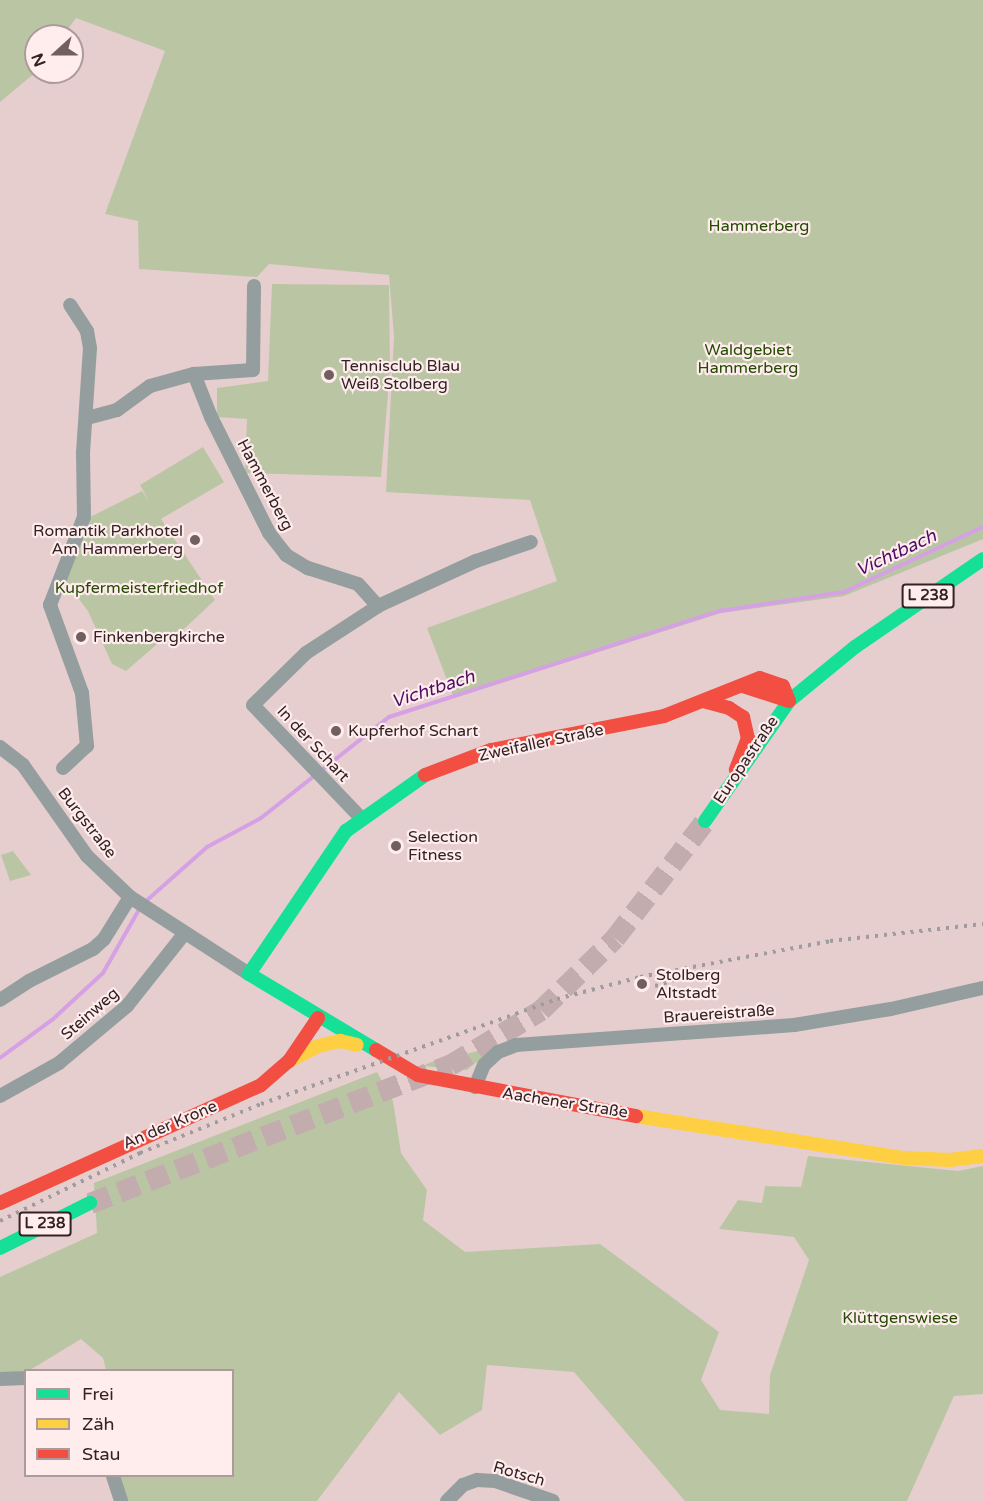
<!DOCTYPE html>
<meta charset="utf-8">
<style>
body{margin:0}
#map{position:relative;width:983px;height:1501px;overflow:hidden;background:#e6cecf;font-family:"Varela Round",sans-serif}
div>[style]{position:absolute}
[style*='--x']{left:calc(var(--x)*1px);top:calc(var(--y)*1px);width:calc(var(--w)*1px);rotate:calc(var(--a)*1deg)}
.green>*{inset:0;background:#bac6a3}
.stream>*{height:4px;margin:-2px;padding:0 2px;transform-origin:2px;border-radius:2px;background:#d6a0e4}
.primary-tunnel>*{height:21px;margin-top:-10.5px;transform-origin:0;background:repeating-linear-gradient(90deg,#c2acad 0 21px,transparent 0 31px)}
.street>*{height:14px;margin:-7px;padding:0 7px;transform-origin:7px;border-radius:7px;background:#949e9e}
.fast>*{height:14px;margin:-7px;padding:0 7px;transform-origin:7px;border-radius:7px;background:#16e098}
.slow>*{height:14px;margin:-7px;padding:0 7px;transform-origin:7px;border-radius:7px;background:#ffcf43}
.jam>*{height:14px;margin:-7px;padding:0 7px;transform-origin:7px;border-radius:7px;background:#f24e42}
.rail>*{height:4px;margin-top:-2px;transform-origin:0;background:repeating-linear-gradient(90deg,#9f9c9d 0 3px,transparent 0 9px)}
.dots>*{width:16px;height:16px;translate:-50% -50%;box-sizing:border-box;border:3px solid #ffeced;border-radius:50%}
span{translate:-50% -50%;white-space:nowrap;text-align:center;line-height:1.15;-webkit-text-stroke:4.5px #ffeced;paint-order:stroke}
.shield-label span{padding:2px 4px;background:#ffeced;border:2px solid;border-radius:4px;-webkit-text-stroke-width:0}
.shield-label{font-size:15px;color:#322223;font-weight:700}
.park-label{font-size:16px;color:#224a00}
.poi-label{font-size:16px;color:#322223}
.left{translate:0 -50%;text-align:left}
.right{translate:-100% -50%;text-align:right}
.street-label{font-size:16px;color:#322223}
.water-label{font-size:18px;color:#4e0d65;font-style:italic}
.legend{position:absolute;left:24px;top:1369px;width:210px;height:108px;box-sizing:border-box;background:#ffeced;border:2px solid #ad9b9c;margin:0;padding:8px 10px;list-style:none;font-size:18px;color:#322223}
.legend li{display:flex;align-items:center;gap:12px;height:30px}
.legend b{width:30px;border:2px solid #ad9b9c}
.north{position:absolute;left:24px;top:24px;width:60px;height:60px;box-sizing:border-box;background:#ffeced;border:2px solid #ad9b9c;border-radius:50%;rotate:249deg;font-size:16px;font-weight:700;line-height:24px;text-align:center;color:#322223}
.north::after{content:'';display:block;margin:auto;width:21px;height:27px;background:#715e5f;clip-path:polygon(50% 0,100% 100%,50% 72%,0 100%)}
</style>
<div id="map">
<div class="green">
<i style="clip-path:polygon(0 0,983px 0,983px 539px,844px 596px,721px 613px,454px 698px,427px 628px,557px 581px,530px 500px,386px 492px,394px 336px,389px 275px,269px 264px,257px 277px,139px 269px,138px 221px,105px 214px,165px 51px,76px 18px,63px 36px,36px 36px,36px 72px,0 102px)"></i>
<i style="clip-path:polygon(272px 284px,389px 285px,390px 370px,381px 477px,245px 473px,247px 419px,217px 417px,217px 388px,268px 381px)"></i>
<i style="clip-path:polygon(203px 447px,224px 482px,161px 519px,215px 600px,169px 643px,163px 639px,126px 671px,112px 664px,88px 611px,65px 581px,92px 516px,142px 491px,149px 501px,140px 485px)"></i>
<i style="clip-path:polygon(13px 851px,31px 875px,10px 881px,1px 855px)"></i>
<i style="clip-path:polygon(495px 1047px,467px 1070px,423px 1066px,431px 1062px)"></i>
<i style="clip-path:polygon(377px 1072px,393px 1101px,401px 1153px,427px 1190px,423px 1220px,465px 1252px,600px 1244px,719px 1332px,701px 1380px,720px 1410px,769px 1414px,770px 1375px,809px 1260px,794px 1237px,719px 1229px,738px 1200px,762px 1203px,765px 1186px,801px 1187px,808px 1156px,958px 1171px,983px 1166px,983px 1394px,954px 1396px,907px 1501px,685px 1501px,574px 1372px,487px 1365px,482px 1410px,440px 1435px,399px 1392px,317px 1501px,125px 1501px,117px 1476px,232px 1476px,232px 1370px,106px 1370px,103px 1358px,81px 1339px,30px 1370px,0 1374px,0 1277px,97px 1233px,94px 1183px)"></i>
</div>
<div class="stream">
<i style="--x:145;--y:902;--w:83;--a:-41.6"></i>
<i style="--x:207;--y:847;--w:61;--a:-28.2"></i>
<i style="--x:261;--y:818;--w:163;--a:-38.3"></i>
<i style="--x:389;--y:717;--w:348;--a:-17.8"></i>
<i style="--x:720;--y:611;--w:125;--a:-8.7"></i>
<i style="--x:844;--y:592;--w:153;--a:-25.1"></i>
<i style="--x:0;--y:1058;--w:64;--a:-36.2"></i>
<i style="--x:52;--y:1020;--w:69;--a:-42.7"></i>
<i style="--x:103;--y:973;--w:75;--a:-60.4"></i>
</div>
<div class="primary-tunnel">
<i style="--x:90;--y:1203;--w:386;--a:-21"></i>
<i style="--x:450;--y:1065;--w:106;--a:-31.1"></i>
<i style="--x:541;--y:1010;--w:103;--a:-44.2"></i>
<i style="--x:615;--y:938;--w:148;--a:-52.4"></i>
</div>
<div class="street">
<i style="--x:194;--y:374;--w:46;--a:68.4"></i>
<i style="--x:211;--y:417;--w:130;--a:63.4"></i>
<i style="--x:269;--y:533;--w:28;--a:52"></i>
<i style="--x:286;--y:555;--w:26;--a:31"></i>
<i style="--x:308;--y:568;--w:52;--a:17.7"></i>
<i style="--x:358;--y:584;--w:30;--a:48"></i>
<i style="--x:87;--y:418;--w:31;--a:-15"></i>
<i style="--x:117;--y:410;--w:41;--a:-36"></i>
<i style="--x:150;--y:386;--w:46;--a:-15.3"></i>
<i style="--x:194;--y:374;--w:59;--a:-3.9"></i>
<i style="--x:253;--y:370;--w:84;--a:-89.3"></i>
<i style="--x:0;--y:747;--w:29;--a:38"></i>
<i style="--x:23;--y:765;--w:111;--a:54.9"></i>
<i style="--x:87;--y:856;--w:59;--a:43.6"></i>
<i style="--x:130;--y:897;--w:142;--a:32.9"></i>
<i style="--x:63;--y:768;--w:33;--a:-43"></i>
<i style="--x:87;--y:746;--w:53;--a:-95.4"></i>
<i style="--x:82;--y:693;--w:94;--a:-110"></i>
<i style="--x:50;--y:605;--w:94;--a:-68.9"></i>
<i style="--x:84;--y:517;--w:64;--a:-90.9"></i>
<i style="--x:83;--y:453;--w:105;--a:-86.2"></i>
<i style="--x:90;--y:348;--w:17;--a:-100"></i>
<i style="--x:87;--y:331;--w:31;--a:-123"></i>
<i style="--x:361;--y:818;--w:156;--a:-133.7"></i>
<i style="--x:253;--y:705;--w:74;--a:-44.5"></i>
<i style="--x:306;--y:653;--w:86;--a:-33.1"></i>
<i style="--x:378;--y:606;--w:108;--a:-24.7"></i>
<i style="--x:476;--y:561;--w:58;--a:-19.1"></i>
<i style="--x:0;--y:1000;--w:35;--a:-33"></i>
<i style="--x:29;--y:981;--w:72;--a:-26.6"></i>
<i style="--x:93;--y:949;--w:15;--a:-42"></i>
<i style="--x:104;--y:939;--w:49;--a:-58.2"></i>
<i style="--x:475;--y:1087;--w:24;--a:-68"></i>
<i style="--x:484;--y:1065;--w:19;--a:-43"></i>
<i style="--x:498;--y:1052;--w:19;--a:-21"></i>
<i style="--x:516;--y:1045;--w:279;--a:-4.1"></i>
<i style="--x:794;--y:1025;--w:98;--a:-9.4"></i>
<i style="--x:891;--y:1009;--w:94;--a:-12.9"></i>
<i style="--x:0;--y:1096;--w:68;--a:-29.2"></i>
<i style="--x:59;--y:1063;--w:89;--a:-40"></i>
<i style="--x:127;--y:1006;--w:92;--a:-51.6"></i>
<i style="--x:0;--y:1379;--w:26;--a:-2"></i>
<i style="--x:113;--y:1476;--w:26;--a:72"></i>
<i style="--x:447;--y:1501;--w:23;--a:-45"></i>
<i style="--x:463;--y:1485;--w:15;--a:-20"></i>
<i style="--x:477;--y:1480;--w:18;--a:3"></i>
<i style="--x:495;--y:1481;--w:61;--a:19"></i>
</div>
<div class="fast">
<i style="--x:705;--y:821;--w:146;--a:-55"></i>
<i style="--x:789;--y:701;--w:85;--a:-39.3"></i>
<i style="--x:855;--y:647;--w:155;--a:-34.5"></i>
<i style="--x:376;--y:1050;--w:148;--a:-149.1"></i>
<i style="--x:249;--y:974;--w:173;--a:-55.9"></i>
<i style="--x:346;--y:831;--w:97;--a:-35.3"></i>
<i style="--x:0;--y:1248;--w:101;--a:-26.6"></i>
</div>
<div class="slow">
<i style="--x:291;--y:1060;--w:30;--a:-27"></i>
<i style="--x:318;--y:1046;--w:23;--a:-13"></i>
<i style="--x:340;--y:1041;--w:17;--a:13"></i>
<i style="--x:636;--y:1116;--w:272;--a:8.9"></i>
<i style="--x:905;--y:1158;--w:45;--a:2.5"></i>
<i style="--x:950;--y:1160;--w:33;--a:-7"></i>
</div>
<div class="jam">
<i style="--x:743;--y:686;--w:48;--a:18.1"></i>
<i style="--x:703;--y:701;--w:27;--a:15"></i>
<i style="--x:729;--y:708;--w:17;--a:33"></i>
<i style="--x:743;--y:717;--w:22;--a:77"></i>
<i style="--x:748;--y:738;--w:34;--a:111"></i>
<i style="--x:425;--y:775;--w:71;--a:-20.7"></i>
<i style="--x:491;--y:750;--w:176;--a:-11.1"></i>
<i style="--x:664;--y:716;--w:103;--a:-21.6"></i>
<i style="--x:760;--y:678;--w:24;--a:19"></i>
<i style="--x:783;--y:686;--w:16;--a:68"></i>
<i style="--x:376;--y:1050;--w:49;--a:30.8"></i>
<i style="--x:418;--y:1075;--w:222;--a:10.7"></i>
<i style="--x:0;--y:1203;--w:286;--a:-24.3"></i>
<i style="--x:261;--y:1085;--w:37;--a:-41"></i>
<i style="--x:289;--y:1061;--w:52;--a:-56"></i>
</div>
<div class="rail">
<i style="--x:655;--y:986;--w:38;--a:-17"></i>
<i style="--x:0;--y:1221;--w:156;--a:-25.9"></i>
<i style="--x:140;--y:1153;--w:131;--a:-22"></i>
<i style="--x:261;--y:1104;--w:314;--a:-19.5"></i>
<i style="--x:557;--y:999;--w:86;--a:-14.8"></i>
<i style="--x:640;--y:977;--w:193;--a:-10.7"></i>
<i style="--x:830;--y:941;--w:154;--a:-6.3"></i>
</div>
<div class="dots">
<i style="left:329px;top:375px;background:#715e5f"></i>
<i style="left:195px;top:540px;background:#715e5f"></i>
<i style="left:81px;top:637px;background:#715e5f"></i>
<i style="left:336px;top:731px;background:#715e5f"></i>
<i style="left:396px;top:846px;background:#715e5f"></i>
<i style="left:642px;top:984px;background:#715e5f"></i>
</div>
<div class="shield-label">
<span style="left:928px;top:596px">L 238</span>
<span style="left:45px;top:1224px">L 238</span>
</div>
<div class="park-label">
<span style="left:759px;top:226px">Hammerberg</span>
<span style="left:748px;top:359px">Waldgebiet<br>Hammerberg</span>
<span style="left:139px;top:588px">Kupfermeisterfriedhof</span>
<span style="left:900px;top:1318px">Klüttgenswiese</span>
</div>
<div class="poi-label">
<span class="left" style="left:341px;top:375px">Tennisclub Blau<br>Weiß Stolberg</span>
<span class="right" style="left:183px;top:540px">Romantik Parkhotel<br>Am Hammerberg</span>
<span class="left" style="left:93px;top:637px">Finkenbergkirche</span>
<span class="left" style="left:348px;top:731px">Kupferhof Schart</span>
<span class="left" style="left:408px;top:846px">Selection<br>Fitness</span>
<span class="left" style="left:656px;top:984px">Stolberg<br>Altstadt</span>
</div>
<div class="street-label">
<span style="left:265px;top:485px;rotate:62deg">Hammerberg</span>
<span style="left:541px;top:743px;rotate:-12deg">Zweifaller Straße</span>
<span style="left:313px;top:744px;rotate:47deg">In der Schart</span>
<span style="left:746px;top:760px;rotate:-56deg">Europastraße</span>
<span style="left:87px;top:823px;rotate:52deg">Burgstraße</span>
<span style="left:90px;top:1014px;rotate:-41deg">Steinweg</span>
<span style="left:719px;top:1014px;rotate:-4deg">Brauereistraße</span>
<span style="left:565px;top:1103px;rotate:9deg">Aachener Straße</span>
<span style="left:170px;top:1125px;rotate:-23deg">An der Krone</span>
<span style="left:519px;top:1474px;rotate:16deg">Rotsch</span>
</div>
<div class="water-label">
<span style="left:896px;top:553px;rotate:-25deg">Vichtbach</span>
<span style="left:433px;top:689px;rotate:-18deg">Vichtbach</span>
</div>
<ul class="legend">
<li><b style="height:8px;background:#16e098"></b>Frei</li>
<li><b style="height:8px;background:#ffcf43"></b>Zäh</li>
<li><b style="height:8px;background:#f24e42"></b>Stau</li>
</ul>
<div class="north">N</div>
</div>
